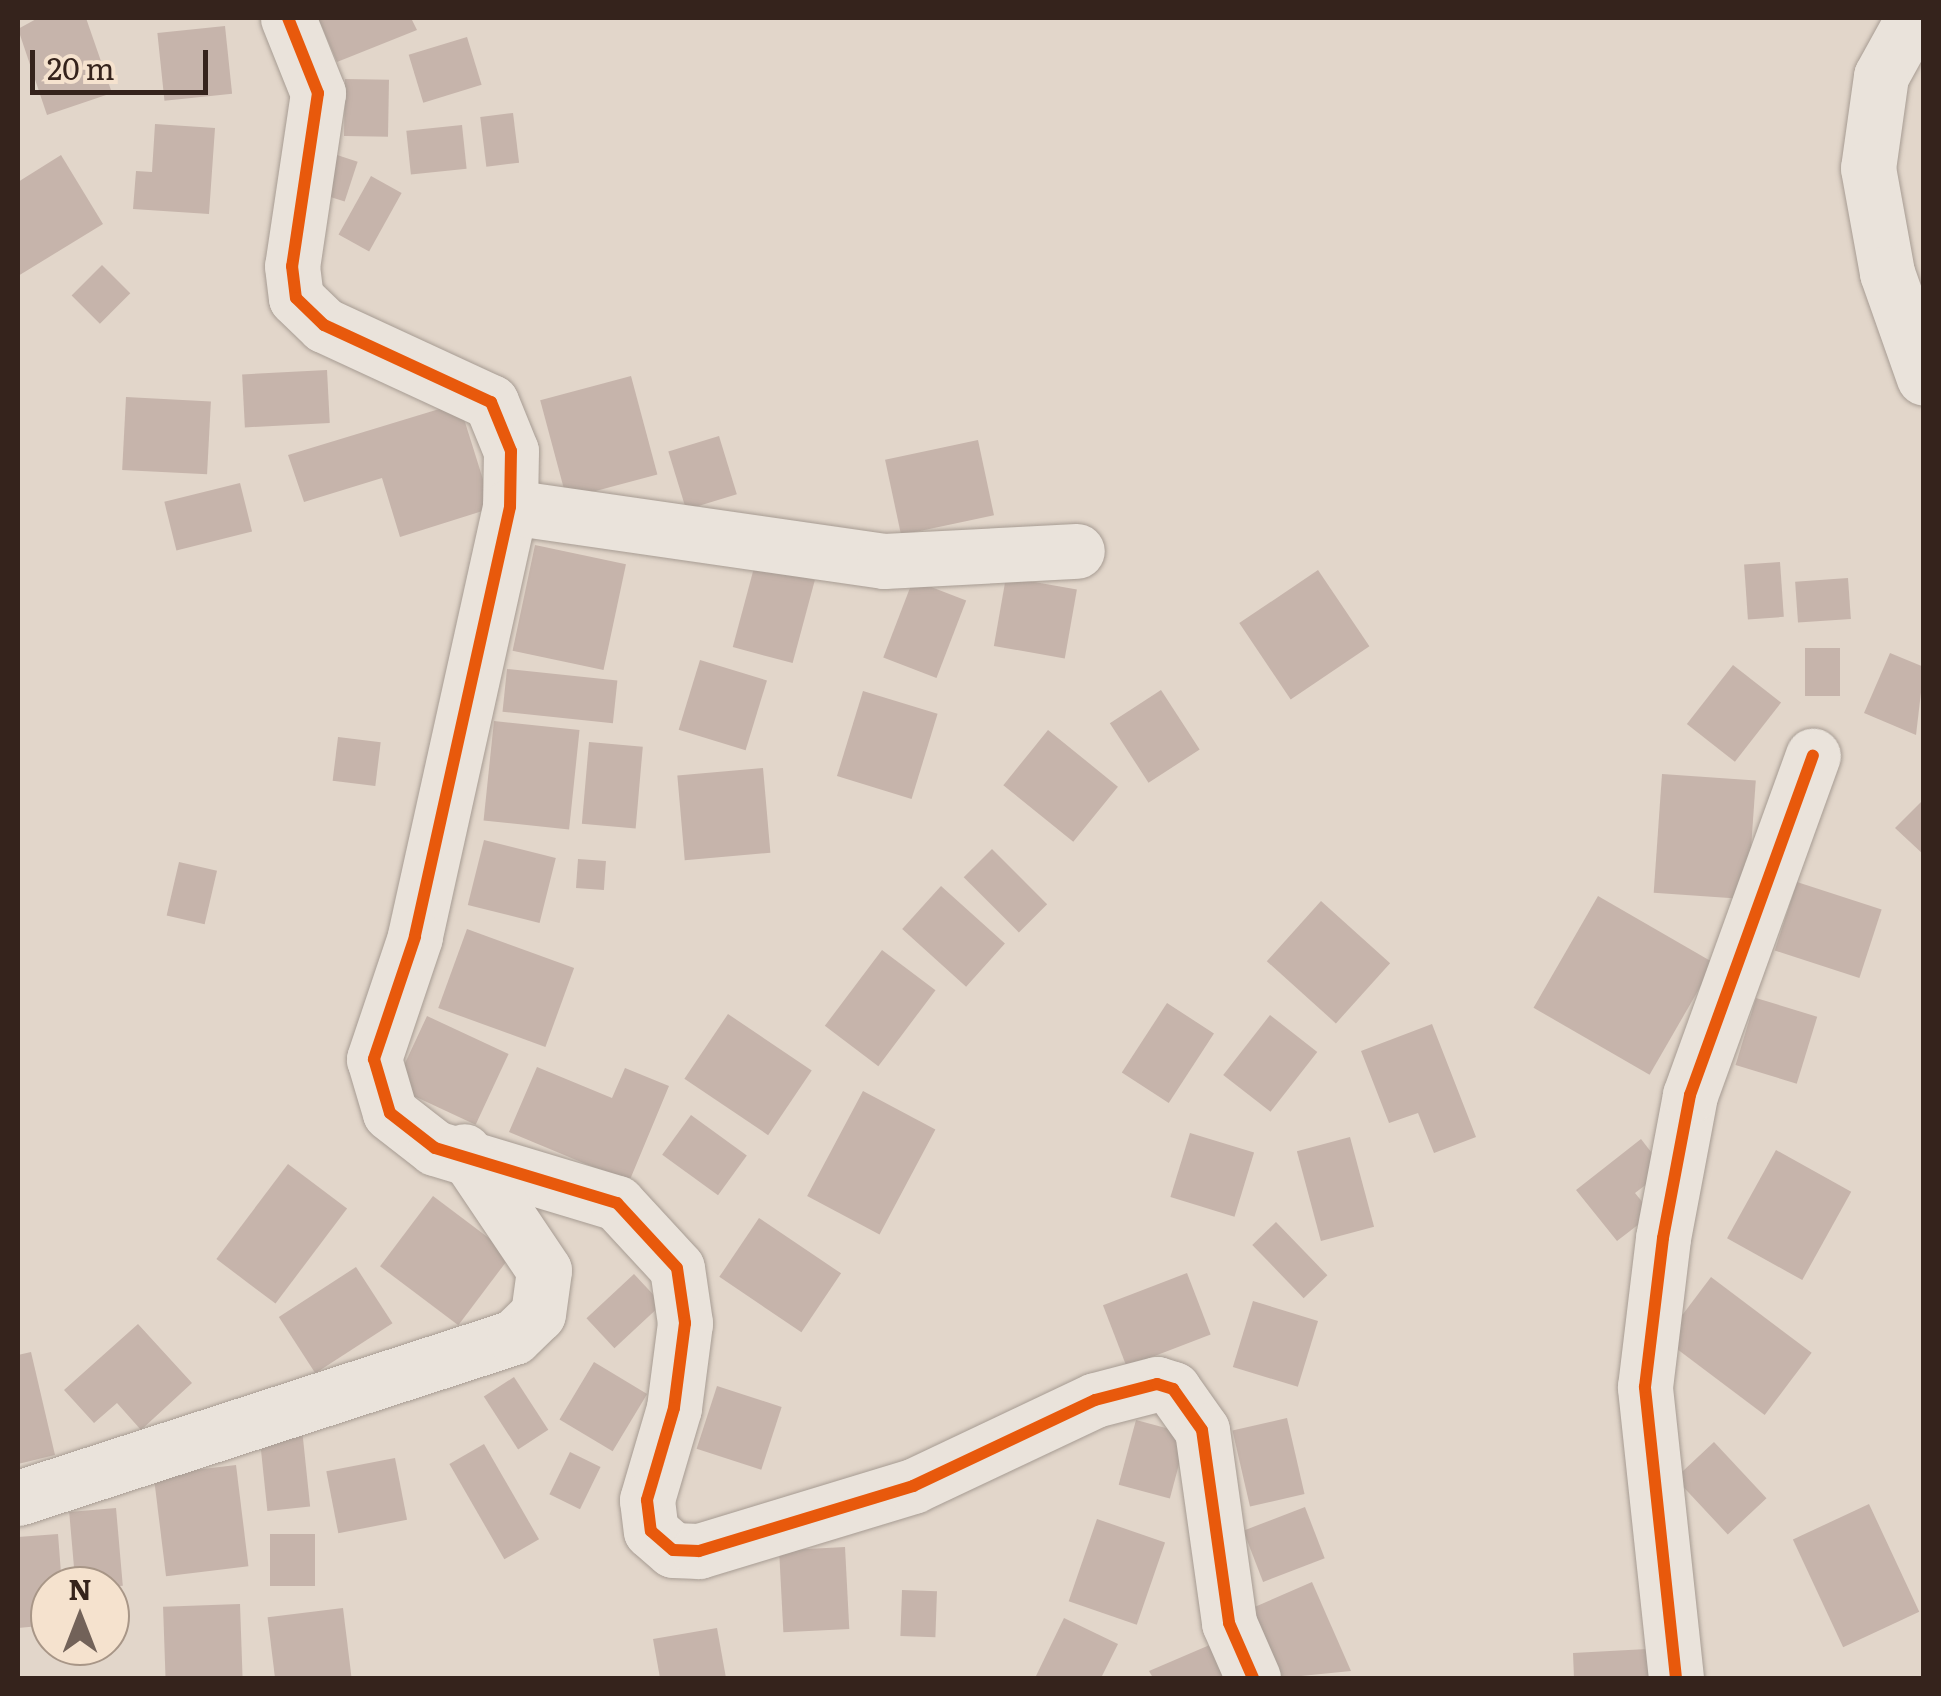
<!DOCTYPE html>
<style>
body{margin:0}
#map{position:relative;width:1941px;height:1696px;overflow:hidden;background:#e2d6ca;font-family:Literata,serif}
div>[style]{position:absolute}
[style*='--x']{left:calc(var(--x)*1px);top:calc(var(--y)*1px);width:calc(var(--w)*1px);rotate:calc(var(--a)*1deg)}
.building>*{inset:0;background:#c6b4ab;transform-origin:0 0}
.roads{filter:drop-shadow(0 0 2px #a79c93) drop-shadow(0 0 2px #a79c93)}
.street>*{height:55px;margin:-27.5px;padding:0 27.5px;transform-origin:27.5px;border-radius:27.5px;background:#eae3db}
.cycleway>*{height:12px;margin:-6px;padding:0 6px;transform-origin:6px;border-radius:6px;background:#e8590c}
span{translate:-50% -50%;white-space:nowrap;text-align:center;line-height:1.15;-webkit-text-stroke:8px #f5e2ce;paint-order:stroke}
.frame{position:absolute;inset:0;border:20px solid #35231c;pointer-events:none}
.north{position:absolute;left:30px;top:1566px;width:100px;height:100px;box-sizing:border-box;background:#f5e2ce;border:2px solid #a89687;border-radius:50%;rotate:0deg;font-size:28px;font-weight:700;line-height:40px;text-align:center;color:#35231c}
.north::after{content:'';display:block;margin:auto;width:35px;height:45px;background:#726259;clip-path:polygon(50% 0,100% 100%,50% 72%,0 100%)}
.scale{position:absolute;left:30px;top:50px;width:178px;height:45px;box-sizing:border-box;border:5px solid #35231c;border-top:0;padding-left:12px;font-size:30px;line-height:35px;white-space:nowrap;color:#35231c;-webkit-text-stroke:8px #f5e2ce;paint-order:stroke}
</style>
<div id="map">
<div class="building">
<i style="clip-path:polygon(38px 18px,86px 18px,112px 93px,47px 115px,18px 29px)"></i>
<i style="clip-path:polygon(318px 18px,411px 18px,417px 30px,337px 62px)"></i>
<i style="left:225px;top:26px;width:68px;height:68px;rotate:84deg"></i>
<i style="left:467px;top:37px;width:50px;height:61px;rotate:73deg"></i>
<i style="left:345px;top:79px;width:44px;height:57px;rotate:1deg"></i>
<i style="left:513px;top:113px;width:50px;height:33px;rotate:83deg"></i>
<i style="clip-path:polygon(155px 124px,215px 128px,209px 214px,133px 209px,136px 171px,152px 172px)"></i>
<i style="left:462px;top:125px;width:44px;height:56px;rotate:84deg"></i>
<i style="left:331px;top:153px;width:28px;height:42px;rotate:18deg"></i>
<i style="clip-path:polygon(61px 155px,103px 224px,18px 276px,18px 182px)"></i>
<i style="left:371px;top:176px;width:35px;height:67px;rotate:29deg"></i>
<i style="left:102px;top:265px;width:40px;height:43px;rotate:45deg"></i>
<i style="left:327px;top:370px;width:53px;height:85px;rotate:87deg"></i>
<i style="left:631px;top:376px;width:102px;height:94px;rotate:75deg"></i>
<i style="left:126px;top:397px;width:85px;height:73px;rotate:3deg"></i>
<i style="clip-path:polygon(459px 403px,492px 508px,400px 537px,382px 478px,304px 502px,288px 455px)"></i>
<i style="left:719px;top:436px;width:61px;height:53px;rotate:73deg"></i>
<i style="left:978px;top:440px;width:77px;height:95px;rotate:78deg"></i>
<i style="left:240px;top:483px;width:50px;height:78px;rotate:76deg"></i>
<i style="left:535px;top:545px;width:93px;height:108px;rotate:12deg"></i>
<i style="left:1780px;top:562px;width:55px;height:36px;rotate:86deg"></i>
<i style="left:755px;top:564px;width:62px;height:86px;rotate:15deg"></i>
<i style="left:1318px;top:570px;width:92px;height:95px;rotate:56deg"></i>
<i style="left:1006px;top:577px;width:72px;height:70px;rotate:10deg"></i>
<i style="left:1848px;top:578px;width:41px;height:53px;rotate:86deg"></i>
<i style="left:913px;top:580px;width:57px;height:83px;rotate:21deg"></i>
<i style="left:1805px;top:648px;width:35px;height:48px"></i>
<i style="clip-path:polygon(1890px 653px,1924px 667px,1916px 735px,1864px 713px)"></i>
<i style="left:700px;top:660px;width:70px;height:73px;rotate:17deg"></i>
<i style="left:1733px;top:665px;width:61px;height:75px;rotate:38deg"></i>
<i style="left:507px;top:669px;width:111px;height:43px;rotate:6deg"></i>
<i style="left:1161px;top:690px;width:71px;height:61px;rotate:57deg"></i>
<i style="left:863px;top:691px;width:78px;height:89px;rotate:17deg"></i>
<i style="left:494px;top:721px;width:86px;height:100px;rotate:6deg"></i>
<i style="left:1048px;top:730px;width:90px;height:71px;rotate:39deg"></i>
<i style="left:338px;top:737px;width:43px;height:44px;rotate:7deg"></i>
<i style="left:589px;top:742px;width:54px;height:82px;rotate:5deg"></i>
<i style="left:763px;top:768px;width:85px;height:86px;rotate:85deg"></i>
<i style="left:1662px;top:774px;width:94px;height:119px;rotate:4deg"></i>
<i style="clip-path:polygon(1924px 799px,1924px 855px,1895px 828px)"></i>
<i style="left:484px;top:840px;width:74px;height:67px;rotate:14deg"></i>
<i style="left:992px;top:849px;width:78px;height:40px;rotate:45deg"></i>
<i style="left:578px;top:859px;width:28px;height:29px;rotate:4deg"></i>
<i style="left:179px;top:862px;width:39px;height:55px;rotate:13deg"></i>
<i style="left:1797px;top:882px;width:89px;height:72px;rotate:18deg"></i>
<i style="left:941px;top:886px;width:86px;height:58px;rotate:42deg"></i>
<i style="left:1598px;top:896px;width:134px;height:129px;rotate:30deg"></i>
<i style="left:1321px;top:901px;width:93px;height:81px;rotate:42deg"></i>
<i style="left:467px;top:929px;width:114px;height:84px;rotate:20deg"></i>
<i style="left:882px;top:950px;width:67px;height:95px;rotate:37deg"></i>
<i style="left:1756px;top:998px;width:64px;height:70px;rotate:17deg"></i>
<i style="left:1167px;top:1003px;width:56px;height:83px;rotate:33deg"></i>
<i style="left:728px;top:1014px;width:101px;height:78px;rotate:34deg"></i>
<i style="left:1270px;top:1015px;width:60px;height:76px;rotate:38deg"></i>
<i style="left:427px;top:1016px;width:90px;height:78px;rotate:25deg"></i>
<i style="clip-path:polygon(1432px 1024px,1476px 1137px,1434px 1153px,1418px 1113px,1389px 1123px,1361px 1051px)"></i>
<i style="clip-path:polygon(537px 1067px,612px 1098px,625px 1068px,669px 1086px,629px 1182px,509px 1132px)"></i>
<i style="left:863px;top:1091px;width:82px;height:119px;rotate:28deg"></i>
<i style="left:691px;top:1115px;width:69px;height:49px;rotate:36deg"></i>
<i style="left:1190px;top:1133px;width:67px;height:67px;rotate:17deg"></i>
<i style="left:1350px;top:1137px;width:93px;height:55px;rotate:75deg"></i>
<i style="clip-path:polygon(1641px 1139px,1665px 1170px,1635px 1193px,1652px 1214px,1617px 1241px,1576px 1190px)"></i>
<i style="left:1776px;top:1150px;width:86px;height:101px;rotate:29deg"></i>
<i style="left:288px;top:1164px;width:74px;height:119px;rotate:37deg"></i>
<i style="left:433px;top:1196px;width:98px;height:88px;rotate:37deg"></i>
<i style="left:759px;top:1218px;width:99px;height:71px;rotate:34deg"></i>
<i style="left:1276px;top:1222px;width:74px;height:33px;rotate:46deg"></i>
<i style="left:356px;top:1267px;width:67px;height:92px;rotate:57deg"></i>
<i style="left:1187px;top:1273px;width:66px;height:90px;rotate:69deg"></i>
<i style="left:634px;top:1274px;width:41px;height:65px;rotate:47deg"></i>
<i style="left:1711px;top:1277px;width:126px;height:78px;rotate:37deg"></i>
<i style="left:1253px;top:1301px;width:68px;height:69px;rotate:17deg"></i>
<i style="clip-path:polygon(138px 1324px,192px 1383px,141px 1430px,117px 1403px,94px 1423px,64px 1390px)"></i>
<i style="clip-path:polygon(31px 1352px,55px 1455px,18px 1464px,18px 1355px)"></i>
<i style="left:594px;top:1362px;width:62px;height:67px;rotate:31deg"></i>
<i style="left:514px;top:1377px;width:63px;height:36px;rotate:57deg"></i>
<i style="left:717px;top:1386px;width:68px;height:66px;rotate:18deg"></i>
<i style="left:1287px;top:1418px;width:78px;height:56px;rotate:77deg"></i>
<i style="left:1136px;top:1420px;width:53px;height:67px;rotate:15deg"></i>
<i style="left:302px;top:1429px;width:78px;height:43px;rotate:84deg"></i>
<i style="left:1714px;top:1442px;width:77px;height:53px;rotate:47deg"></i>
<i style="left:484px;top:1444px;width:110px;height:40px;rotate:60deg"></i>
<i style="left:570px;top:1452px;width:34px;height:47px;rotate:26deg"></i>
<i style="left:395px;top:1458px;width:63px;height:70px;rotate:79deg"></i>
<i style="left:236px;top:1465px;width:102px;height:83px;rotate:83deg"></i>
<i style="left:1869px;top:1504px;width:119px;height:84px;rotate:65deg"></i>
<i style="left:1305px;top:1507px;width:55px;height:66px;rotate:69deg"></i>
<i style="left:116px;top:1508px;width:78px;height:47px;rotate:85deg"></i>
<i style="left:1097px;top:1519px;width:72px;height:87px;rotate:19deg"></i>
<i style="clip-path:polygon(58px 1534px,62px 1586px,50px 1586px,50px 1625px,18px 1628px,18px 1537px)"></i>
<i style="left:270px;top:1534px;width:45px;height:52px"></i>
<i style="left:845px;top:1547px;width:82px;height:66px;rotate:87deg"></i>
<i style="clip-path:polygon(1312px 1582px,1351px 1671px,1281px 1678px,1250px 1609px)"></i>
<i style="left:902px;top:1590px;width:35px;height:46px;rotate:2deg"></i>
<i style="left:240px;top:1604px;width:74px;height:77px;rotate:88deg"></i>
<i style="left:343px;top:1608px;width:70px;height:76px;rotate:83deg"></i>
<i style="clip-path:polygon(1064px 1618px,1118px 1644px,1101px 1678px,1036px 1676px)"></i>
<i style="clip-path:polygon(717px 1628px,726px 1678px,660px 1678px,653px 1639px)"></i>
<i style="clip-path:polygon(1212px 1644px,1228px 1678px,1153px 1678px,1149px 1671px)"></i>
<i style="clip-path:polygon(1647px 1649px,1649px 1678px,1574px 1678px,1573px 1653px)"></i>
</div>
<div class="roads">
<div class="street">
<i style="--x:288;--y:18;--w:81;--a:68.2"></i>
<i style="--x:318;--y:93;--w:175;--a:98.5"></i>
<i style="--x:292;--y:266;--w:32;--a:83"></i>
<i style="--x:296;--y:298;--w:39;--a:44"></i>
<i style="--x:324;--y:325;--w:184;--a:24.8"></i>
<i style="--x:491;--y:402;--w:53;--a:67.8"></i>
<i style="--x:511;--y:451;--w:56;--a:91"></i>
<i style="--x:510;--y:507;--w:440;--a:102.5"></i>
<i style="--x:415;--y:937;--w:129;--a:108.6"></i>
<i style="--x:374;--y:1059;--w:56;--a:73.5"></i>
<i style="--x:390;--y:1113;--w:57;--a:37.9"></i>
<i style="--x:435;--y:1148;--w:190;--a:16.8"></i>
<i style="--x:617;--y:1203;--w:88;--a:47.3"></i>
<i style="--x:677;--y:1268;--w:56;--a:81.7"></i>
<i style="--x:685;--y:1323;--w:86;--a:97.4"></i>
<i style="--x:674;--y:1408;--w:96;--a:106.4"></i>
<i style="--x:647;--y:1500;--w:31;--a:83"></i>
<i style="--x:651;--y:1531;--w:29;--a:41"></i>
<i style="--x:673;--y:1550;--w:26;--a:2"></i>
<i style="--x:699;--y:1551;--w:224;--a:-16.9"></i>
<i style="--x:913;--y:1486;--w:201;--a:-25.3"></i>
<i style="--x:1095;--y:1400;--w:64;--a:-14.5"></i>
<i style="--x:1157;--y:1384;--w:17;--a:17"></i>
<i style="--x:1173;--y:1389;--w:50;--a:54.7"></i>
<i style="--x:1202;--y:1430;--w:195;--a:82"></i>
<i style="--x:1229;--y:1623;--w:60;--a:66.4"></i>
<i style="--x:1913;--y:18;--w:66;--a:118.9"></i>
<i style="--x:1881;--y:76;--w:93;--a:98"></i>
<i style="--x:1868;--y:168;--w:107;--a:79.7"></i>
<i style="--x:1887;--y:273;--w:111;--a:70.6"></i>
<i style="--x:510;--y:507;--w:378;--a:8.2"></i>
<i style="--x:884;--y:561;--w:193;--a:-3"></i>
<i style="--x:18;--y:1498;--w:521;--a:-17.98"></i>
<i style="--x:514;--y:1337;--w:33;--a:-44"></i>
<i style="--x:538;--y:1314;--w:44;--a:-82.2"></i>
<i style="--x:544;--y:1270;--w:143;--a:-123.9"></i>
<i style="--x:1676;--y:1678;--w:293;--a:-96.1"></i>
<i style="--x:1645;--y:1387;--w:150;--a:-83.1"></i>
<i style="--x:1663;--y:1238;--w:146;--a:-79.3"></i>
<i style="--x:1690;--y:1095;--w:361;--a:-70.1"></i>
</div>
</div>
<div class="cycleway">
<i style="--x:288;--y:18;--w:81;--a:68.2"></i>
<i style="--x:318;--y:93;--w:175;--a:98.5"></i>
<i style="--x:292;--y:266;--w:32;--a:83"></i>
<i style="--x:296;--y:298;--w:39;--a:44"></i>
<i style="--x:324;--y:325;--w:184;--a:24.8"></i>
<i style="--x:491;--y:402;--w:53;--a:67.8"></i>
<i style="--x:511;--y:451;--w:56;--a:91"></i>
<i style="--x:510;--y:507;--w:440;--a:102.5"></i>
<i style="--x:415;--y:937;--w:129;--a:108.6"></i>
<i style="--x:374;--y:1059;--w:56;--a:73.5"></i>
<i style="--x:390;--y:1113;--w:57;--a:37.9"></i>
<i style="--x:435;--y:1148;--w:190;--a:16.8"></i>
<i style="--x:617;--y:1203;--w:88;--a:47.3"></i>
<i style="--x:677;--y:1268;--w:56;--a:81.7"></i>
<i style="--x:685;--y:1323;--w:86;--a:97.4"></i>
<i style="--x:674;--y:1408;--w:96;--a:106.4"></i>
<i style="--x:647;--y:1500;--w:31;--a:83"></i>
<i style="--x:651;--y:1531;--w:29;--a:41"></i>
<i style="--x:673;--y:1550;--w:26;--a:2"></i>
<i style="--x:699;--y:1551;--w:224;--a:-16.9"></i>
<i style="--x:913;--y:1486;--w:201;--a:-25.3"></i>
<i style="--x:1095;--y:1400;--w:64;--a:-14.5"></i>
<i style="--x:1157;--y:1384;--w:17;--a:17"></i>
<i style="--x:1173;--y:1389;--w:50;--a:54.7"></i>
<i style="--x:1202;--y:1430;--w:195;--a:82"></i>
<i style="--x:1229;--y:1623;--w:60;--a:66.4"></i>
<i style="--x:1676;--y:1678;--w:293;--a:-96.1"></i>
<i style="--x:1645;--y:1387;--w:150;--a:-83.1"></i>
<i style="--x:1663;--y:1238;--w:146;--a:-79.3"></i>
<i style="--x:1690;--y:1095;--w:361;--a:-70.1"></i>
</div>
<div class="frame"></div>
<div class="north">N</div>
<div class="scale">20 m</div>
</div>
